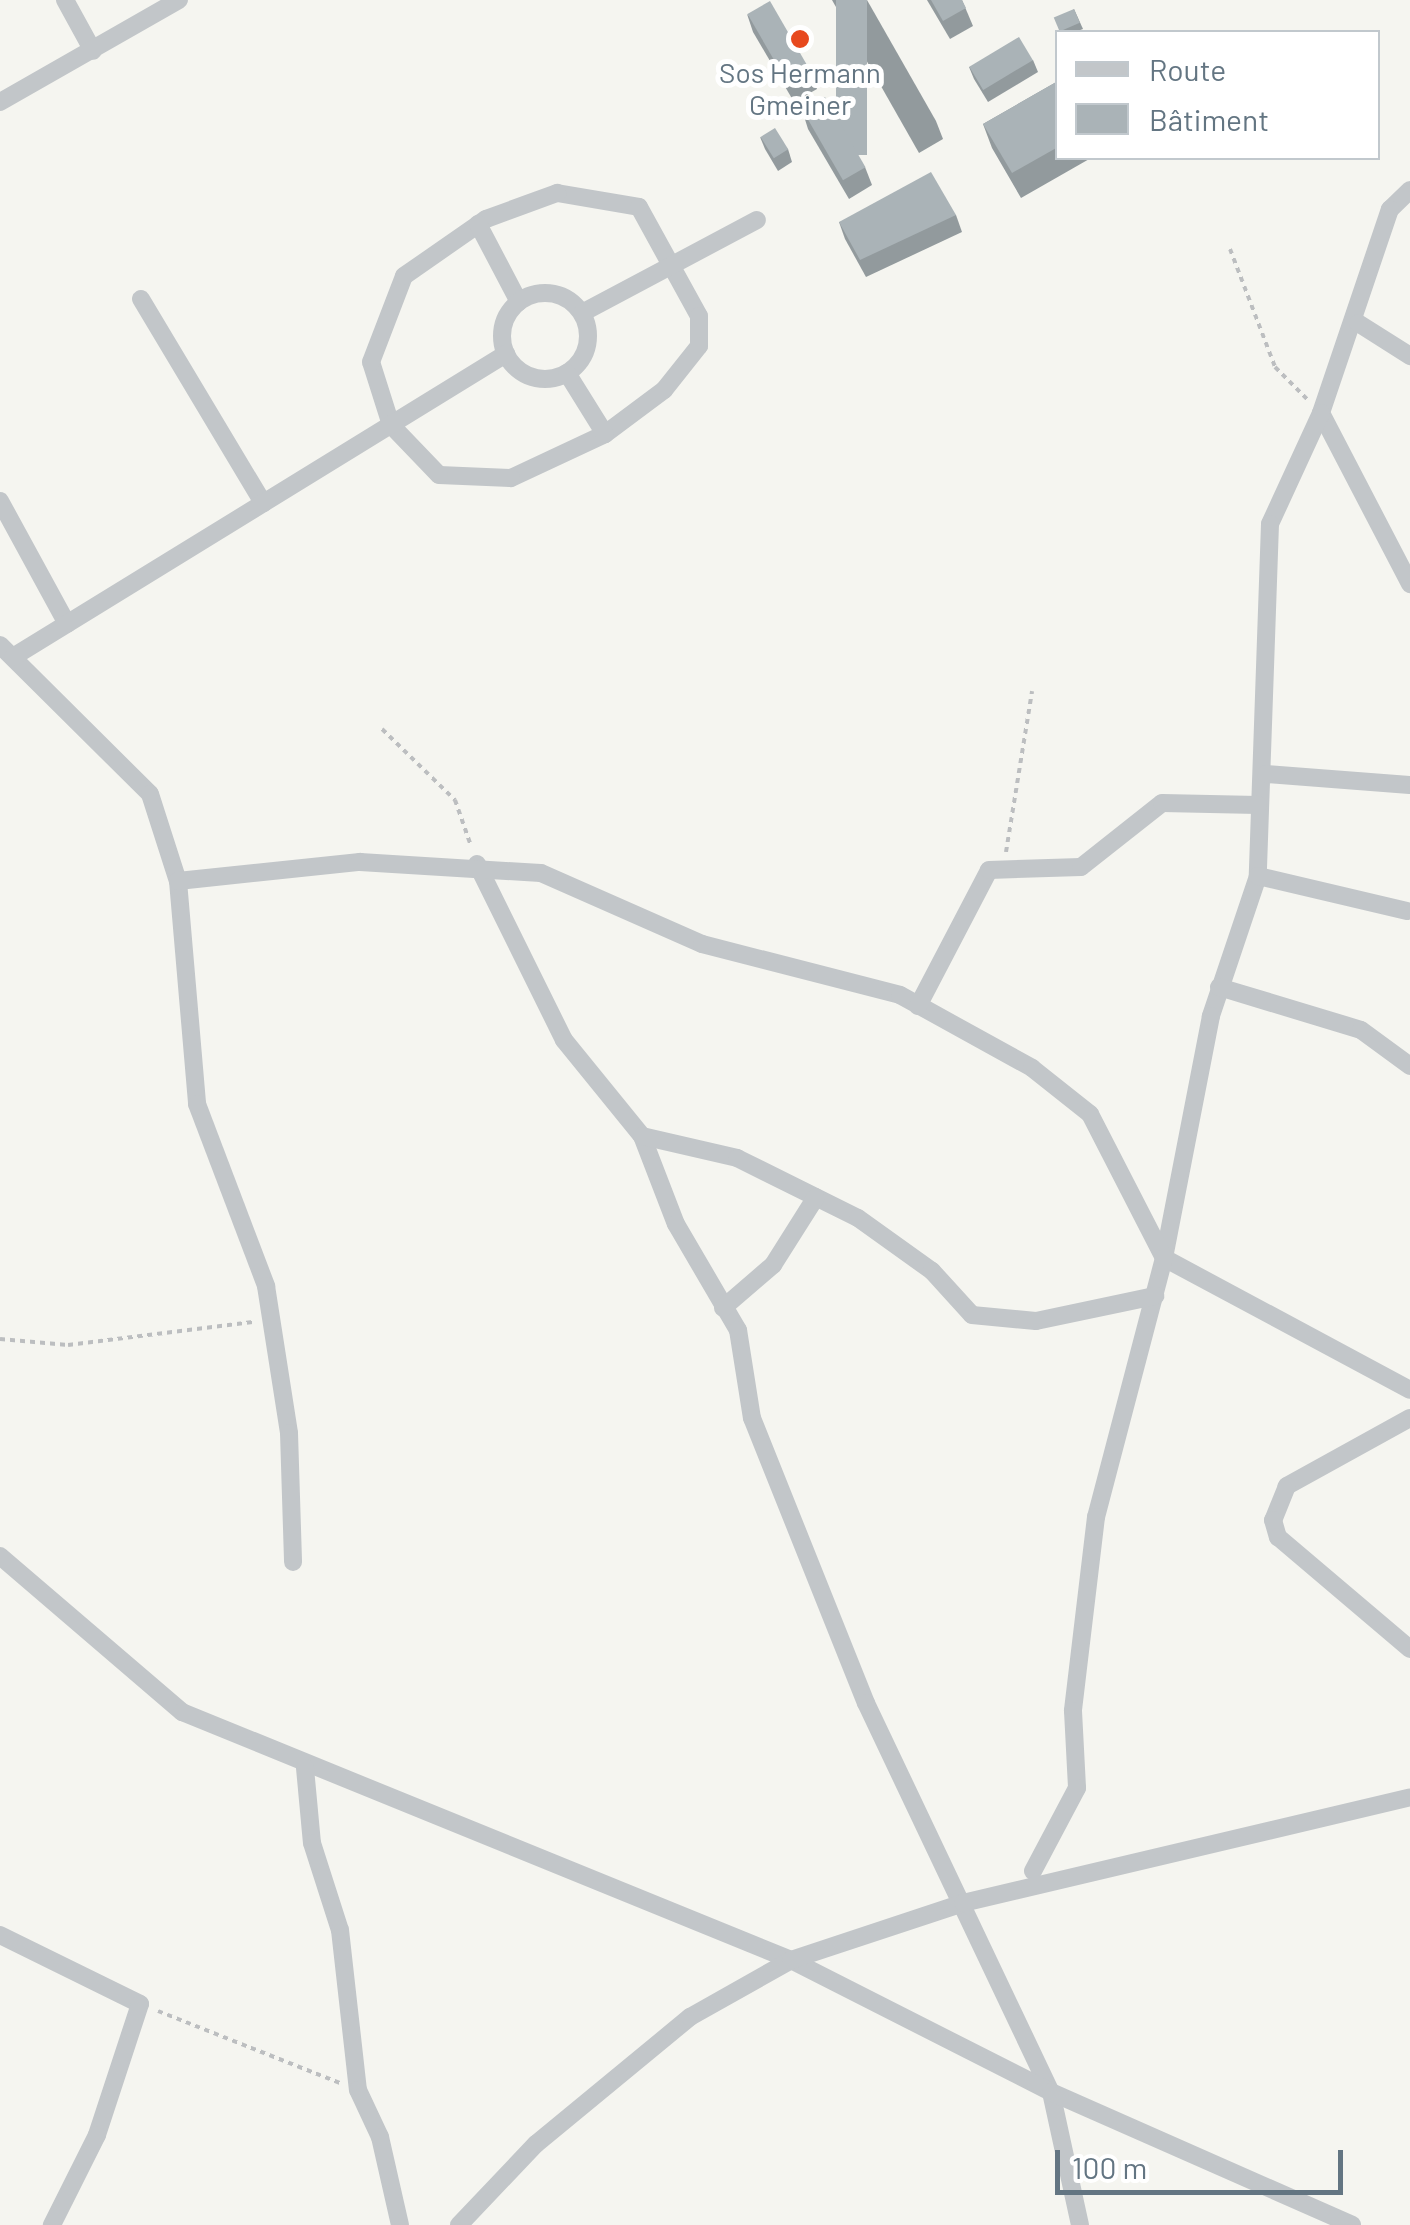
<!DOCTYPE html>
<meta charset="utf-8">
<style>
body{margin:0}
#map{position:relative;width:1410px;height:2225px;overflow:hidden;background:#f5f5f0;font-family:Barlow,sans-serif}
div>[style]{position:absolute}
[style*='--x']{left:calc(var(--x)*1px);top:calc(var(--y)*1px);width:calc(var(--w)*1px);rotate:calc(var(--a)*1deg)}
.path>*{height:4px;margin-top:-2px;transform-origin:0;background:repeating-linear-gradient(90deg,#bcbec0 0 5px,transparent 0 10px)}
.minor>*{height:18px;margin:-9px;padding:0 9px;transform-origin:9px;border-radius:9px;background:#c2c6c9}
.minor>.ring{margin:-9px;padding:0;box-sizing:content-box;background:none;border:18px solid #c2c6c9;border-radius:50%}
.wall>*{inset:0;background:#929a9d}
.building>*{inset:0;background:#aab3b7;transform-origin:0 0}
.dots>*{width:28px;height:28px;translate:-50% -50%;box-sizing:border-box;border:5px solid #fff;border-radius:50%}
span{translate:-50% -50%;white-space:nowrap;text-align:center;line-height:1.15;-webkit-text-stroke:10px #fff;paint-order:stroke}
.poi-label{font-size:28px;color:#637582}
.legend{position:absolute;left:1055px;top:30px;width:325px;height:130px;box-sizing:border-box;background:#fff;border:2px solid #c1c8cd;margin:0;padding:12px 18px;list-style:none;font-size:30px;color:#637582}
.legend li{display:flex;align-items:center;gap:20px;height:50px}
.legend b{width:50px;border:2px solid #c1c8cd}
.scale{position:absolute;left:1055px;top:2150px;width:288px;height:45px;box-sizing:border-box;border:5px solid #637582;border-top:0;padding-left:12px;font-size:30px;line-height:35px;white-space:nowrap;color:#637582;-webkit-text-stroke:8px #fff;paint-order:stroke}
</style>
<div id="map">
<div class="path">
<i style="--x:1230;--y:249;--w:126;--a:69.1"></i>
<i style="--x:1275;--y:367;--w:45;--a:45"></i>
<i style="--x:382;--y:729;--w:102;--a:44.2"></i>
<i style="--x:455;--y:800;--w:49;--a:70.8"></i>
<i style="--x:1006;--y:852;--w:163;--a:-80.8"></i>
<i style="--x:0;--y:1339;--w:68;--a:5"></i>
<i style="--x:68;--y:1345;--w:186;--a:-7.1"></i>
<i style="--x:158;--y:2011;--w:196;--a:21.6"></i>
</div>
<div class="minor">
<i style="--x:65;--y:0;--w:58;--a:61.2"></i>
<i style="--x:0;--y:102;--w:206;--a:-29.7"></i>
<i style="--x:1410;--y:190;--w:28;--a:136"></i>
<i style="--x:1390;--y:209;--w:215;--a:108.7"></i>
<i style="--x:1321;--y:413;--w:193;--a:62.5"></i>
<i style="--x:557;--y:193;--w:83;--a:9.7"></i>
<i style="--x:639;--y:207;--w:124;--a:61.2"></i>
<i style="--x:699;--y:316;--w:30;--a:90"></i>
<i style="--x:699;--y:346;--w:56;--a:128.5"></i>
<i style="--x:664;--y:390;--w:74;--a:143.3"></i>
<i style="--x:605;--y:434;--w:104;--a:154.9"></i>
<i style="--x:511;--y:478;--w:72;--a:-177.6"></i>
<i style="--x:439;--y:475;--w:69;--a:-133.8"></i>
<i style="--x:391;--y:425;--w:66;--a:-107.6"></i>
<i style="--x:371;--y:362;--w:92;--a:-69"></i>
<i style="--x:404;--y:276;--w:100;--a:-34.8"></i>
<i style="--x:486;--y:219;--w:76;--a:-20.1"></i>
<i style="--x:478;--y:224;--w:88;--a:62.3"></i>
<i class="ring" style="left:502px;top:293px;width:68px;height:68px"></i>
<i style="--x:141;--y:299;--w:238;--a:59.1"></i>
<i style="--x:582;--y:313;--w:198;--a:-28"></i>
<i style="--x:1358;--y:323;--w:62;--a:32.4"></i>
<i style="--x:567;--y:373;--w:72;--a:58.1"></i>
<i style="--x:1321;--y:413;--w:122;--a:114.7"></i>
<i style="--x:1270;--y:524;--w:352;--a:92"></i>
<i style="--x:1258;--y:876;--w:148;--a:108.6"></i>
<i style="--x:1211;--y:1016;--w:247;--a:101"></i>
<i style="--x:1164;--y:1258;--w:279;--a:28.2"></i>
<i style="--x:0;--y:501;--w:140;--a:61.4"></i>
<i style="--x:0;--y:645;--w:211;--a:44.8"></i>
<i style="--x:150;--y:794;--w:91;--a:72.2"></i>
<i style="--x:178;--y:881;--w:224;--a:85.1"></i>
<i style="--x:197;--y:1104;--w:195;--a:69.2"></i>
<i style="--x:266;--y:1286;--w:149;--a:81.1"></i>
<i style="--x:289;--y:1433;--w:129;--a:88.2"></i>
<i style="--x:13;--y:657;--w:579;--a:-31.58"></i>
<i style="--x:1266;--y:774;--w:144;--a:4.4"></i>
<i style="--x:477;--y:864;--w:196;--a:63.7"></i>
<i style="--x:564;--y:1040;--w:124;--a:50.9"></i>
<i style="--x:642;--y:1136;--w:94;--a:68.9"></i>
<i style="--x:676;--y:1224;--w:123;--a:59.7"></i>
<i style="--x:738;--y:1330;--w:89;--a:81"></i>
<i style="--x:752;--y:1418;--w:307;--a:68.2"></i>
<i style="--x:866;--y:1703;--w:431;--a:64.6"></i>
<i style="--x:1051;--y:2092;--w:136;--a:77.7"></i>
<i style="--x:1258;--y:876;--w:153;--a:13.2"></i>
<i style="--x:178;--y:881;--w:183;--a:-6"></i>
<i style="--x:360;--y:862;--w:181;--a:3.5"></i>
<i style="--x:541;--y:873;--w:176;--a:23.8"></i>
<i style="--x:702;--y:944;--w:204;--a:14.4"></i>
<i style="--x:900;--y:995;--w:151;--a:28.9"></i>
<i style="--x:1032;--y:1068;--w:74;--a:38.4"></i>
<i style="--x:1090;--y:1114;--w:162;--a:62.8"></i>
<i style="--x:1164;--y:1258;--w:268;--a:104.7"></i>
<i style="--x:1096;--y:1517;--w:195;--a:96.8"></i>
<i style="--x:1073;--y:1711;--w:77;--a:87"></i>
<i style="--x:1077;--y:1788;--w:94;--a:117.9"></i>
<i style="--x:1219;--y:987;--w:148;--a:16.8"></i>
<i style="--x:1361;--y:1030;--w:61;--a:36.3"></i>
<i style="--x:918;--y:1006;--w:153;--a:-62.4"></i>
<i style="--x:989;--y:870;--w:92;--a:-1.9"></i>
<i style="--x:1081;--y:867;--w:103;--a:-38.3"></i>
<i style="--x:1162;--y:803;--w:96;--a:1.2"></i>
<i style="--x:642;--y:1136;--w:98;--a:13"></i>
<i style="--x:737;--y:1158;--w:135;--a:26.4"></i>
<i style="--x:858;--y:1218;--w:91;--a:35.6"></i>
<i style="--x:932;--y:1271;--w:59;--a:47.7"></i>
<i style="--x:972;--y:1315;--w:64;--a:5.4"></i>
<i style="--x:1036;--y:1321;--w:122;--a:-11.9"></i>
<i style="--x:723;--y:1308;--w:66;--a:-40.7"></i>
<i style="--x:773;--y:1265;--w:80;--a:-57.7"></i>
<i style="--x:1410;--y:1418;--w:141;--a:151.1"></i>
<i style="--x:1287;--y:1486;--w:37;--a:112"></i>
<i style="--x:1273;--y:1520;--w:18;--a:74"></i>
<i style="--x:1278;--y:1537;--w:173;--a:40.3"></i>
<i style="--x:0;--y:1556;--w:240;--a:40.6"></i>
<i style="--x:182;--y:1712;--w:658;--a:22.16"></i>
<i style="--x:791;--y:1960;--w:292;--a:26.9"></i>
<i style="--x:1051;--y:2092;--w:329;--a:23.8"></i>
<i style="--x:305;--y:1768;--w:75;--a:84.7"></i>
<i style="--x:312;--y:1843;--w:91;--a:72.2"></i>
<i style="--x:340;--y:1930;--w:161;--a:83.6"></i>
<i style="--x:358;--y:2090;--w:52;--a:64.9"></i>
<i style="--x:380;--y:2137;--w:90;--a:77.2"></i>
<i style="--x:0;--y:1935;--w:156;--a:26.2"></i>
<i style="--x:140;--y:2004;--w:138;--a:108.2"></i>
<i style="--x:97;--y:2135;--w:101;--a:116.6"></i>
<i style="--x:459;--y:2225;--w:112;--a:-46.5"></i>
<i style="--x:536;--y:2144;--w:200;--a:-39.5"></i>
<i style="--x:690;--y:2017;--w:116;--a:-29.4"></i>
<i style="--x:791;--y:1960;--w:181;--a:-18.3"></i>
<i style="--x:963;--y:1903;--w:459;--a:-13.3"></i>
</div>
<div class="wall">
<i style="clip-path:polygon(832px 0,867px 0,936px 121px,943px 139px,919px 153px)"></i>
<i style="clip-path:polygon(927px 0,962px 0,973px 26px,950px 39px)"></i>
<i style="clip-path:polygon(1074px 9px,1083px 29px,1075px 32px,1060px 32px)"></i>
<i style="clip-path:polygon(747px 14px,810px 70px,817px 89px,794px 102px,753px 32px)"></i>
<i style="clip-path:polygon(1033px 60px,1038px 72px,988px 102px,974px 79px,969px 67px)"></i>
<i style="clip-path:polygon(1058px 81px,1058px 158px,1091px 158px,1021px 198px,992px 148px,983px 124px)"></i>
<i style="clip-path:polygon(802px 110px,865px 167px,872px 185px,849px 199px,808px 129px)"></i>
<i style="clip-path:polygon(760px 137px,788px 149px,792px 162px,778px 171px,765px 149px)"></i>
<i style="clip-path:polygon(956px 215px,962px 232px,866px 277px,845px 239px,839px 222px)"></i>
</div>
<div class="building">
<i style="left:836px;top:0;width:31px;height:155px"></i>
<i style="clip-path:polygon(931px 0,962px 0,966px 8px,943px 21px)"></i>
<i style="left:770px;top:1px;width:80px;height:26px;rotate:60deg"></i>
<i style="left:1074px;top:9px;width:15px;height:22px;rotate:67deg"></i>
<i style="left:1019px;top:37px;width:27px;height:58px;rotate:59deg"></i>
<i style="clip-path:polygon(1058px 81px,1058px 147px,1012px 173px,983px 124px)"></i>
<i style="left:825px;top:97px;width:81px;height:26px;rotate:60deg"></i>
<i style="left:775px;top:128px;width:25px;height:17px;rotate:58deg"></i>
<i style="clip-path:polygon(931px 172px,956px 215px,860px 260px,839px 222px)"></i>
</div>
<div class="dots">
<i style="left:800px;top:39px;background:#e7491e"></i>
</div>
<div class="poi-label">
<span style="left:800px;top:88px">Sos Hermann<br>Gmeiner</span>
</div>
<ul class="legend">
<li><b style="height:12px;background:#c2c6c9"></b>Route</li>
<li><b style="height:28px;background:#aab3b7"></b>Bâtiment</li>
</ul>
<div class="scale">100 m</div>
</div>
